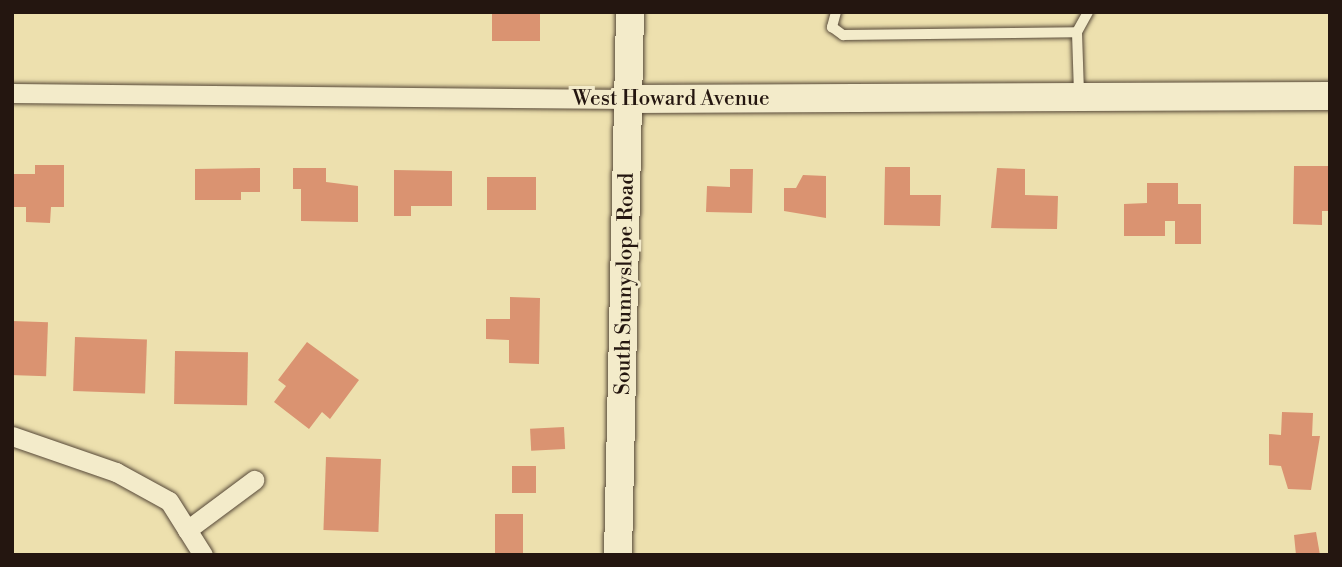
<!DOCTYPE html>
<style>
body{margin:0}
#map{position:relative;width:1342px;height:567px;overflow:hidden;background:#ede0ae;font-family:"Libre Bodoni",serif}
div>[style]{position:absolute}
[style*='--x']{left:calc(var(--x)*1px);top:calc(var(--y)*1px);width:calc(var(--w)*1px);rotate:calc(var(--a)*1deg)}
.building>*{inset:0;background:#da9371;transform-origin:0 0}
.roads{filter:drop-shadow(0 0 2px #564838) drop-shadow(0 0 2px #564838)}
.lane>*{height:10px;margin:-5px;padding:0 5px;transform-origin:5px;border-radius:5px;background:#f3ebca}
.street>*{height:19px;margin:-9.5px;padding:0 9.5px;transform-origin:9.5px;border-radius:9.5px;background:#f3ebca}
.secondary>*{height:28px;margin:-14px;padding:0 14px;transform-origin:14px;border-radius:14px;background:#f3ebca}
span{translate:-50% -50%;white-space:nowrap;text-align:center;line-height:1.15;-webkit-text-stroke:6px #f3ebca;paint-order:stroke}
.street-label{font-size:21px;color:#241610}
.frame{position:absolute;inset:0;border:14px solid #241610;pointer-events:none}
</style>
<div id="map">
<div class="building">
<i style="left:492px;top:12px;width:48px;height:29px"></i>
<i style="clip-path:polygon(35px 165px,64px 165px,64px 207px,51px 207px,50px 223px,26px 222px,26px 207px,12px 207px,12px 174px,35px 174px)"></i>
<i style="clip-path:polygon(1294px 166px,1330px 166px,1329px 211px,1322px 211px,1322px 225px,1293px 224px)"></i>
<i style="clip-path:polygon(885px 167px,910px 167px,910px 195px,941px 195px,940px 226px,884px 225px)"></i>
<i style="clip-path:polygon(260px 168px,260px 192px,241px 192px,241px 200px,195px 200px,195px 169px)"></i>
<i style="clip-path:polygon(293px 168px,326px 168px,326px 182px,358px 186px,358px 222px,301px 221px,301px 189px,293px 189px)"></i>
<i style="clip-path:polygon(997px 168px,1025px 169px,1025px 195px,1058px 196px,1057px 229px,991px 228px)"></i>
<i style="clip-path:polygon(730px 169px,753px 169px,752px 213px,706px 212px,707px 186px,730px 187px)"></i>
<i style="clip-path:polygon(394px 170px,452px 171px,452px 206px,411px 206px,411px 216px,394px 216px)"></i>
<i style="clip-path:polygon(803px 175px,826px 176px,826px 218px,784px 211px,784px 188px,796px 188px)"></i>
<i style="left:536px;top:177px;width:33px;height:49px;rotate:90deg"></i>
<i style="clip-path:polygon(1147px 183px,1178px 183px,1178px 204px,1201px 204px,1201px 244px,1175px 244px,1175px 221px,1165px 221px,1165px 236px,1124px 236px,1124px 204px,1147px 203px)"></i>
<i style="clip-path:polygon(510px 297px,540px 298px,539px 364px,509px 363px,509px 340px,486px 339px,486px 319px,510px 319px)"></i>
<i style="left:12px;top:321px;width:36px;height:54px;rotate:2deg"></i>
<i style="left:75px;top:337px;width:72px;height:54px;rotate:2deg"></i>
<i style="clip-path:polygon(307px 342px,359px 380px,330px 419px,322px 412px,309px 429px,274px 402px,286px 386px,278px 380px)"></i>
<i style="left:175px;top:351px;width:73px;height:53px;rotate:1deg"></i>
<i style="clip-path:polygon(1282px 412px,1313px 413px,1312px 436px,1320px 436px,1311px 490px,1288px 489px,1281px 466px,1269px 465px,1269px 434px,1281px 435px)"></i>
<i style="left:564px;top:427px;width:22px;height:34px;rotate:87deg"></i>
<i style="left:326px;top:457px;width:55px;height:73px;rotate:2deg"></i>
<i style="left:512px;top:466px;width:24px;height:27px"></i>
<i style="left:495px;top:514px;width:28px;height:41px"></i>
<i style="clip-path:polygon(1316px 532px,1320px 555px,1296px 555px,1294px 535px)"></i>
</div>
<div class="roads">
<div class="lane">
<i style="--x:836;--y:12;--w:16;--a:105"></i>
<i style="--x:832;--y:27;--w:14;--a:36"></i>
<i style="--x:843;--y:35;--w:234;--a:-0.7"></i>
<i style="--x:1079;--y:93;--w:61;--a:-91.9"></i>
<i style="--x:1077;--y:32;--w:23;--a:-61"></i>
</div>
<div class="street">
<i style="--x:12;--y:93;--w:618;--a:0.56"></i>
<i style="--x:12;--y:436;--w:110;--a:19.1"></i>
<i style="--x:116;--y:472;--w:60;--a:28.7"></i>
<i style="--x:169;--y:501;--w:64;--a:57.8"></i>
<i style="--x:187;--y:530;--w:84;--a:-36.7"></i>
</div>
<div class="secondary">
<i style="--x:630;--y:99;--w:700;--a:-0.25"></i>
<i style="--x:618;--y:555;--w:543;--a:-88.73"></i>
</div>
</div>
<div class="street-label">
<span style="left:671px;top:99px">West Howard Avenue</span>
<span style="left:625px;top:284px;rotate:-89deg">South Sunnyslope Road</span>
</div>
<div class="frame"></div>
</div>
